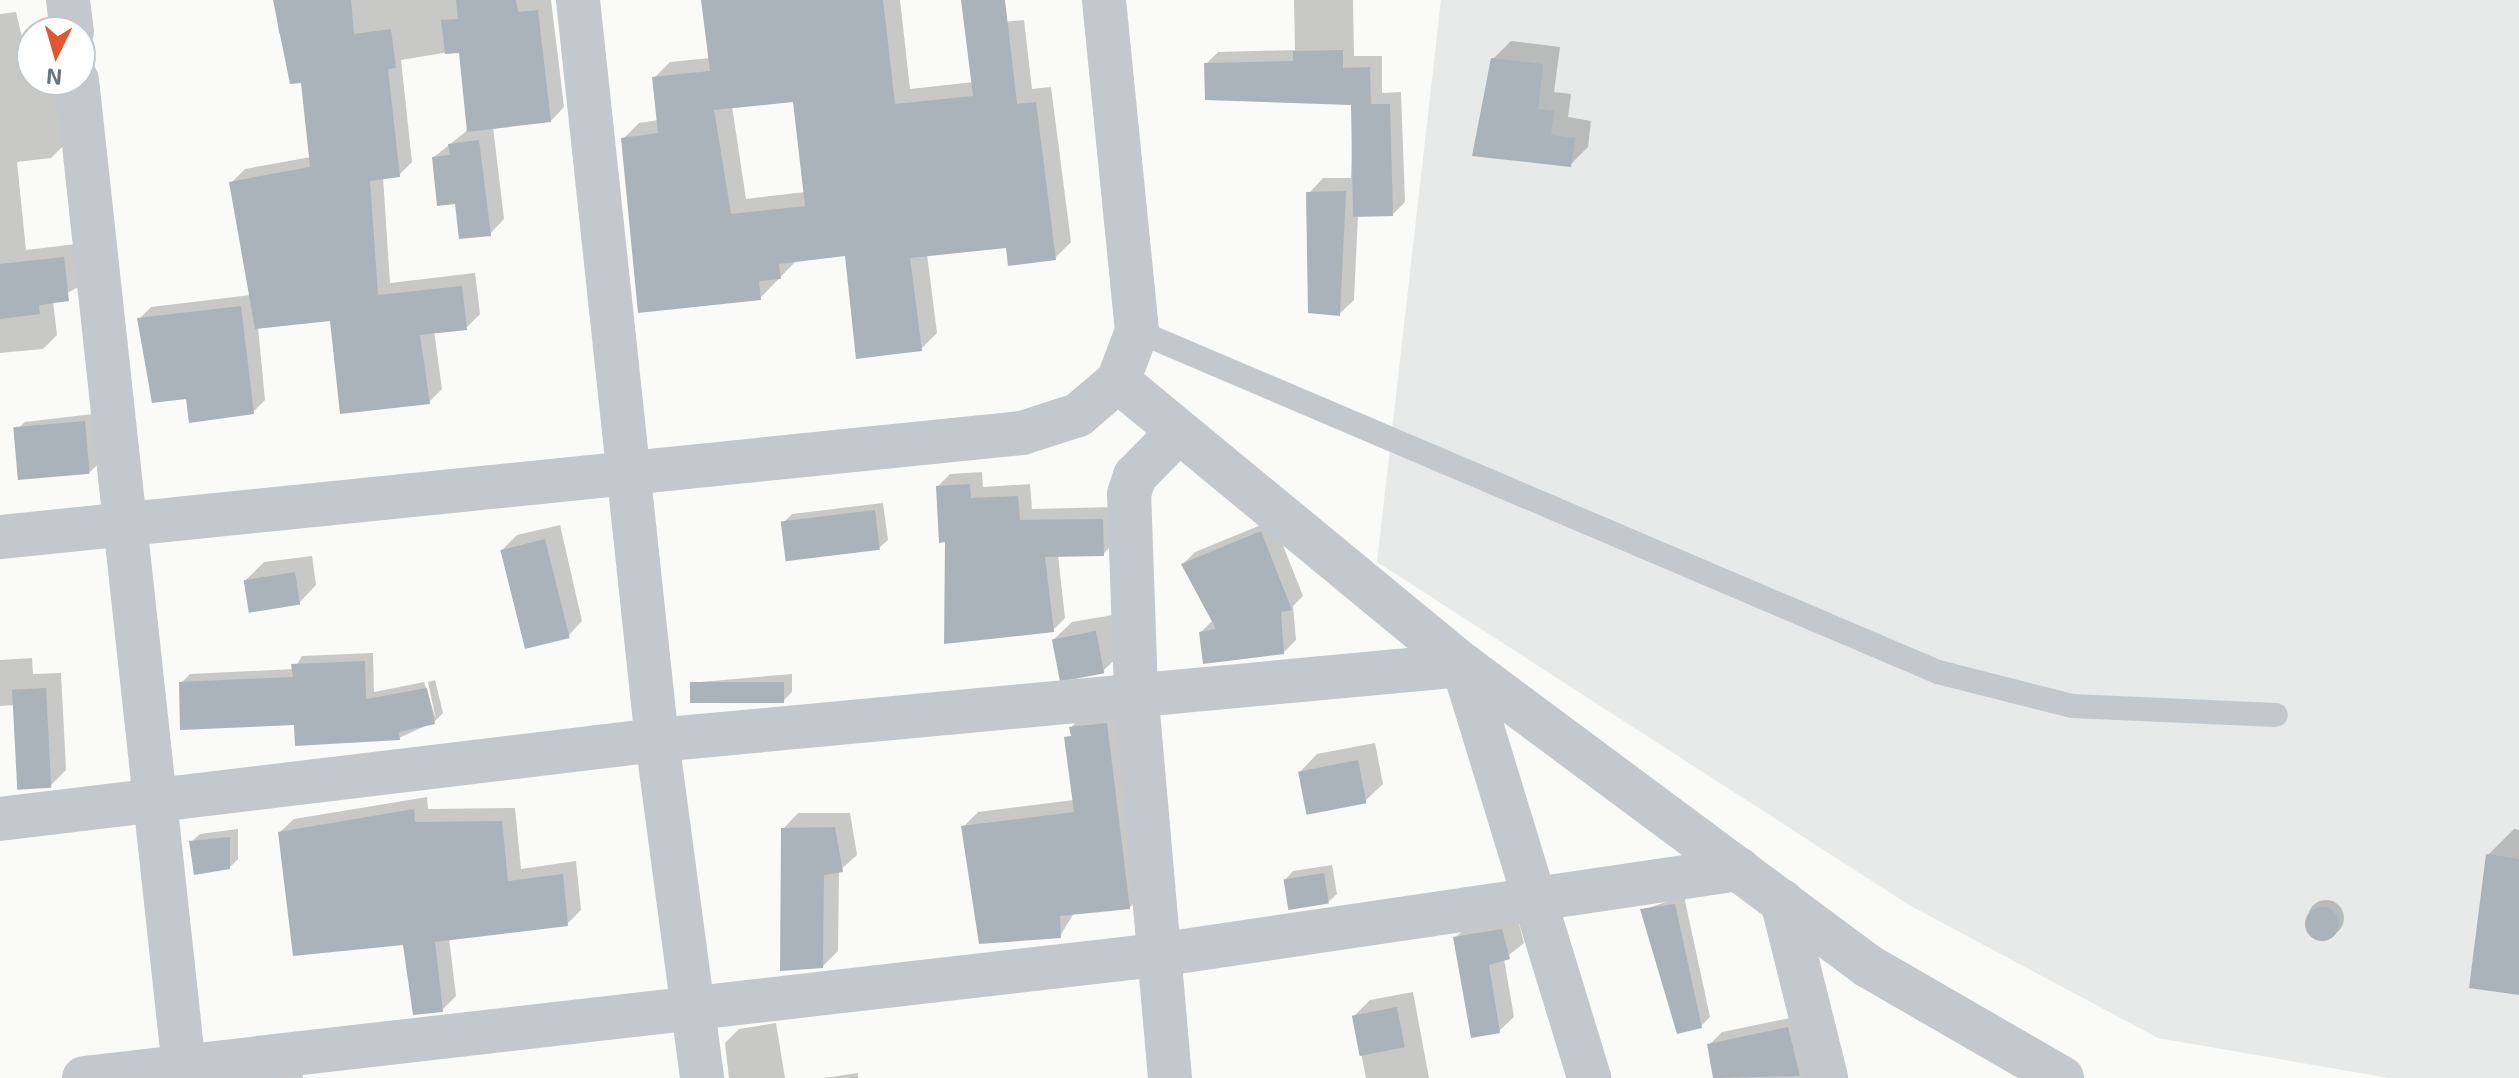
<!DOCTYPE html>
<style>
body{margin:0}
#map{position:relative;width:2519px;height:1078px;overflow:hidden;background:#fafaf8;font-family:"Exo 2",sans-serif}
div>[style]{position:absolute}
[style*='--x']{left:calc(var(--x)*1px);top:calc(var(--y)*1px);width:calc(var(--w)*1px);rotate:calc(var(--a)*1deg)}
.built>*{inset:0;background:#e8e9e9}
.shadow>*{inset:0;background:#0003}
.round{border-radius:50%}
.building>*{inset:0;background:#aab3b9;transform-origin:0 0}
.service>*{height:24px;margin:-12px;padding:0 12px;transform-origin:12px;border-radius:12px;background:#c3c8cc}
.minor>*{height:44px;margin:-22px;padding:0 22px;transform-origin:22px;border-radius:22px;background:#c3c8cc}
.tertiary>*{height:44px;margin:-22px;padding:0 22px;transform-origin:22px;border-radius:22px;background:#c3c8cc}
span{translate:-50% -50%;white-space:nowrap;text-align:center;line-height:1.15;-webkit-text-stroke:8px #fff;paint-order:stroke}
.north{position:absolute;left:16px;top:16px;width:80px;height:80px;box-sizing:border-box;background:#fff;border:2px solid #c1c8cd;border-radius:50%;rotate:185deg;font-size:22px;font-weight:700;line-height:32px;text-align:center;color:#657683}
.north::after{content:'';display:block;margin:auto;width:28px;height:36px;background:#e4572e;clip-path:polygon(50% 0,100% 100%,50% 72%,0 100%)}
</style>
<div id="map">
<div class="built">
<i style="clip-path:polygon(1441px 0,2519px 0,2519px 1078px,2389px 1078px,2158px 1038px,1909px 905px,1377px 562px)"></i>
</div>
<div class="shadow">
<i style="clip-path:polygon(275px 0,551px 0,564px 107px,551px 121px,493px 127px,504px 219px,490px 234px,457px 202px,434px 157px,469px 129px,461px 50px,401px 60px,412px 162px,399px 175px,383px 177px,390px 283px,475px 273px,480px 314px,466px 328px,434px 331px,442px 389px,429px 402px,332px 319px,258px 327px,265px 400px,253px 412px,188px 397px,139px 319px,151px 307px,251px 295px,231px 183px,245px 169px,311px 157px,302px 80px,286px 34px,279px 34px)"></i>
<i style="clip-path:polygon(evenodd,703px 0,900px 0,910px 89px,974px 82px,984px 24px,1024px 20px,1032px 89px,1051px 87px,1071px 242px,1055px 258px,1007px 245px,927px 254px,937px 333px,921px 349px,847px 254px,796px 261px,760px 298px,623px 139px,639px 123px,659px 120px,654px 78px,670px 62px,710px 58px,703px 0,794px 99px,805px 192px,746px 199px,732px 106px,794px 99px)"></i>
<i style="clip-path:polygon(1294px 0,1353px 0,1354px 56px,1382px 56px,1382px 93px,1401px 92px,1405px 202px,1393px 214px,1358px 215px,1354px 300px,1339px 314px,1309px 193px,1323px 178px,1351px 178px,1353px 103px,1206px 64px,1218px 52px,1295px 50px)"></i>
<i style="clip-path:polygon(16px 12px,32px 80px,58px 80px,65px 144px,51px 158px,17px 162px,26px 250px,77px 244px,82px 285px,53px 301px,57px 335px,43px 349px,0 353px,0 14px)"></i>
<i style="clip-path:polygon(1511px 41px,1560px 47px,1554px 92px,1571px 94px,1568px 117px,1591px 121px,1588px 147px,1570px 165px,1493px 59px)"></i>
<i style="clip-path:polygon(93px 414px,98px 464px,90px 472px,16px 430px,25px 422px)"></i>
<i style="clip-path:polygon(982px 472px,983px 487px,1030px 484px,1032px 509px,1114px 507px,1115px 542px,1103px 554px,1058px 555px,1065px 618px,1053px 630px,947px 540px,938px 486px,950px 474px)"></i>
<i style="clip-path:polygon(883px 503px,888px 540px,879px 548px,783px 523px,792px 514px)"></i>
<i style="clip-path:polygon(1273px 520px,1303px 596px,1293px 606px,1296px 640px,1284px 652px,1201px 632px,1214px 619px,1183px 564px,1195px 552px)"></i>
<i style="clip-path:polygon(560px 525px,582px 621px,568px 636px,502px 550px,517px 535px)"></i>
<i style="clip-path:polygon(312px 556px,316px 585px,299px 603px,246px 580px,264px 562px)"></i>
<i style="clip-path:polygon(1113px 615px,1121px 654px,1103px 671px,1054px 639px,1072px 622px)"></i>
<i style="clip-path:polygon(373px 653px,374px 692px,424px 682px,436px 719px,428px 682px,435px 680px,443px 713px,434px 722px,399px 738px,296px 722px,181px 683px,190px 674px,294px 669px,302px 656px)"></i>
<i style="clip-path:polygon(32px 658px,33px 674px,61px 673px,66px 770px,50px 786px,15px 705px,0 706px,0 660px)"></i>
<i style="clip-path:polygon(792px 674px,792px 692px,783px 701px,692px 691px,700px 682px)"></i>
<i style="clip-path:polygon(1121px 709px,1144px 893px,1129px 908px,1074px 913px,1060px 936px,963px 827px,978px 812px,1074px 800px,1071px 727px,1086px 713px)"></i>
<i style="clip-path:polygon(1375px 743px,1383px 784px,1365px 801px,1300px 772px,1317px 754px)"></i>
<i style="clip-path:polygon(427px 797px,428px 809px,515px 808px,521px 869px,576px 861px,581px 910px,567px 924px,449px 938px,456px 996px,442px 1010px,405px 943px,280px 832px,294px 819px)"></i>
<i style="clip-path:polygon(798px 813px,850px 813px,857px 855px,839px 871px,838px 951px,823px 966px,783px 829px)"></i>
<i style="clip-path:polygon(238px 829px,238px 859px,229px 868px,191px 842px,200px 834px)"></i>
<i style="clip-path:polygon(2514px 829px,2519px 830px,2519px 993px,2488px 855px)"></i>
<i style="clip-path:polygon(1332px 865px,1337px 894px,1328px 902px,1285px 880px,1293px 871px)"></i>
<i style="clip-path:polygon(1684px 896px,1710px 1017px,1701px 1026px,1642px 910px)"></i>
<i class="round" style="left:2308px;top:900px;width:36px;height:36px"></i>
<i style="clip-path:polygon(1517px 916px,1524px 943px,1504px 959px,1514px 1017px,1499px 1031px,1455px 938px,1470px 924px)"></i>
<i style="clip-path:polygon(1413px 992px,1429px 1078px,1366px 1078px,1354px 1016px,1370px 1000px)"></i>
<i style="clip-path:polygon(1800px 1016px,1805px 1078px,1716px 1078px,1709px 1045px,1722px 1032px)"></i>
<i style="clip-path:polygon(776px 1023px,785px 1078px,729px 1078px,725px 1043px,739px 1029px)"></i>
<i style="clip-path:polygon(302px 1071px,303px 1078px,257px 1078px)"></i>
<i style="clip-path:polygon(858px 1073px,858px 1078px,824px 1078px)"></i>
</div>
<div class="building">
<i style="clip-path:polygon(273px 0,351px 0,354px 34px,391px 29px,396px 68px,388px 69px,400px 177px,370px 181px,378px 295px,462px 286px,467px 330px,420px 335px,430px 404px,340px 414px,330px 321px,255px 329px,229px 182px,310px 167px,301px 83px,290px 84px)"></i>
<i style="clip-path:polygon(456px 0,516px 0,518px 12px,538px 10px,551px 122px,467px 132px,459px 53px,445px 54px,441px 20px,458px 19px)"></i>
<i style="clip-path:polygon(evenodd,701px 0,883px 0,895px 104px,973px 96px,961px 0,1005px 0,1017px 104px,1036px 102px,1056px 260px,1008px 266px,1006px 248px,910px 258px,922px 351px,896px 354px,856px 359px,845px 256px,779px 264px,781px 279px,759px 281px,761px 300px,638px 313px,621px 138px,658px 133px,652px 77px,710px 71px,701px 0,793px 102px,805px 206px,731px 214px,714px 110px,793px 102px)"></i>
<i style="clip-path:polygon(1343px 50px,1343px 68px,1370px 67px,1371px 104px,1390px 104px,1393px 216px,1353px 217px,1351px 105px,1205px 100px,1204px 63px,1293px 61px,1293px 51px)"></i>
<i style="clip-path:polygon(1491px 58px,1543px 64px,1538px 109px,1554px 111px,1551px 135px,1575px 138px,1571px 167px,1472px 156px)"></i>
<i style="clip-path:polygon(479px 140px,491px 236px,459px 239px,455px 204px,437px 206px,432px 157px,450px 155px,448px 144px)"></i>
<i style="clip-path:polygon(1346px 191px,1340px 316px,1308px 313px,1306px 192px)"></i>
<i style="clip-path:polygon(64px 257px,69px 301px,39px 305px,40px 314px,0 319px,0 264px)"></i>
<i style="clip-path:polygon(241px 306px,254px 414px,189px 423px,186px 399px,152px 403px,137px 318px)"></i>
<i style="left:85px;top:421px;width:53px;height:72px;rotate:85deg"></i>
<i style="clip-path:polygon(970px 484px,971px 498px,1018px 496px,1020px 520px,1103px 519px,1104px 556px,1045px 557px,1054px 632px,944px 644px,945px 542px,939px 543px,936px 486px)"></i>
<i style="left:875px;top:510px;width:40px;height:95px;rotate:83deg"></i>
<i style="clip-path:polygon(1261px 531px,1292px 610px,1281px 612px,1284px 654px,1203px 664px,1199px 632px,1216px 629px,1181px 564px)"></i>
<i style="left:545px;top:539px;width:102px;height:46px;rotate:76deg"></i>
<i style="left:295px;top:572px;width:33px;height:52px;rotate:81deg"></i>
<i style="left:1096px;top:631px;width:43px;height:45px;rotate:79deg"></i>
<i style="clip-path:polygon(365px 661px,366px 699px,427px 688px,435px 724px,399px 732px,400px 740px,295px 746px,294px 725px,180px 730px,179px 682px,293px 677px,291px 664px)"></i>
<i style="left:784px;top:682px;width:21px;height:94px;rotate:90deg"></i>
<i style="left:46px;top:688px;width:100px;height:34px;rotate:87deg"></i>
<i style="clip-path:polygon(1107px 723px,1130px 909px,1060px 916px,1061px 938px,979px 944px,961px 826px,1074px 812px,1064px 737px,1071px 736px,1069px 727px)"></i>
<i style="left:1358px;top:760px;width:44px;height:61px;rotate:79deg"></i>
<i style="clip-path:polygon(414px 809px,415px 822px,502px 821px,508px 881px,563px 874px,568px 926px,435px 942px,443px 1012px,413px 1015px,403px 945px,293px 956px,278px 832px)"></i>
<i style="clip-path:polygon(835px 827px,843px 872px,824px 875px,823px 968px,780px 971px,781px 828px)"></i>
<i style="clip-path:polygon(230px 837px,230px 869px,194px 875px,189px 841px)"></i>
<i style="clip-path:polygon(2486px 854px,2519px 859px,2519px 995px,2469px 988px)"></i>
<i style="left:1324px;top:873px;width:31px;height:41px;rotate:81deg"></i>
<i style="clip-path:polygon(1675px 904px,1702px 1028px,1677px 1034px,1640px 909px)"></i>
<i class="round" style="left:2305px;top:907px;width:34px;height:34px"></i>
<i style="clip-path:polygon(1502px 929px,1510px 959px,1489px 965px,1500px 1033px,1471px 1038px,1453px 937px)"></i>
<i style="left:1397px;top:1007px;width:41px;height:46px;rotate:79deg"></i>
<i style="clip-path:polygon(1788px 1027px,1800px 1076px,1713px 1078px,1707px 1044px)"></i>
</div>
<div class="service">
<i style="--x:1137;--y:331;--w:871;--a:23.06"></i>
<i style="--x:1938;--y:672;--w:138;--a:14.2"></i>
<i style="--x:2072;--y:706;--w:204;--a:2.5"></i>
</div>
<div class="minor">
<i style="--x:68;--y:0;--w:32;--a:83"></i>
<i style="--x:578;--y:0;--w:744;--a:83.91"></i>
<i style="--x:657;--y:740;--w:341;--a:82.4"></i>
<i style="--x:77;--y:80;--w:1004;--a:83.82"></i>
<i style="--x:1118;--y:381;--w:447;--a:39.5"></i>
<i style="--x:1463;--y:665;--w:505;--a:36.62"></i>
<i style="--x:1868;--y:966;--w:224;--a:30"></i>
<i style="--x:0;--y:819;--w:662;--a:-6.86"></i>
<i style="--x:657;--y:740;--w:809;--a:-5.32"></i>
<i style="--x:1463;--y:665;--w:432;--a:73"></i>
<i style="--x:1782;--y:901;--w:182;--a:76"></i>
<i style="--x:84;--y:1078;--w:1080;--a:-6.54"></i>
<i style="--x:1157;--y:955;--w:588;--a:-8.41"></i>
<i style="--x:1170;--y:1078;--w:388;--a:-95"></i>
<i style="--x:1136;--y:691;--w:197;--a:-92"></i>
<i style="--x:1129;--y:494;--w:19;--a:-72"></i>
<i style="--x:1135;--y:476;--w:59;--a:-45.7"></i>
</div>
<div class="tertiary">
<i style="--x:0;--y:537;--w:1027;--a:-5.81"></i>
<i style="--x:1022;--y:433;--w:59;--a:-17.8"></i>
<i style="--x:1078;--y:415;--w:52;--a:-40.4"></i>
<i style="--x:1118;--y:381;--w:53;--a:-69.2"></i>
<i style="--x:1137;--y:331;--w:333;--a:-95.7"></i>
</div>
<div class="north">N</div>
</div>
